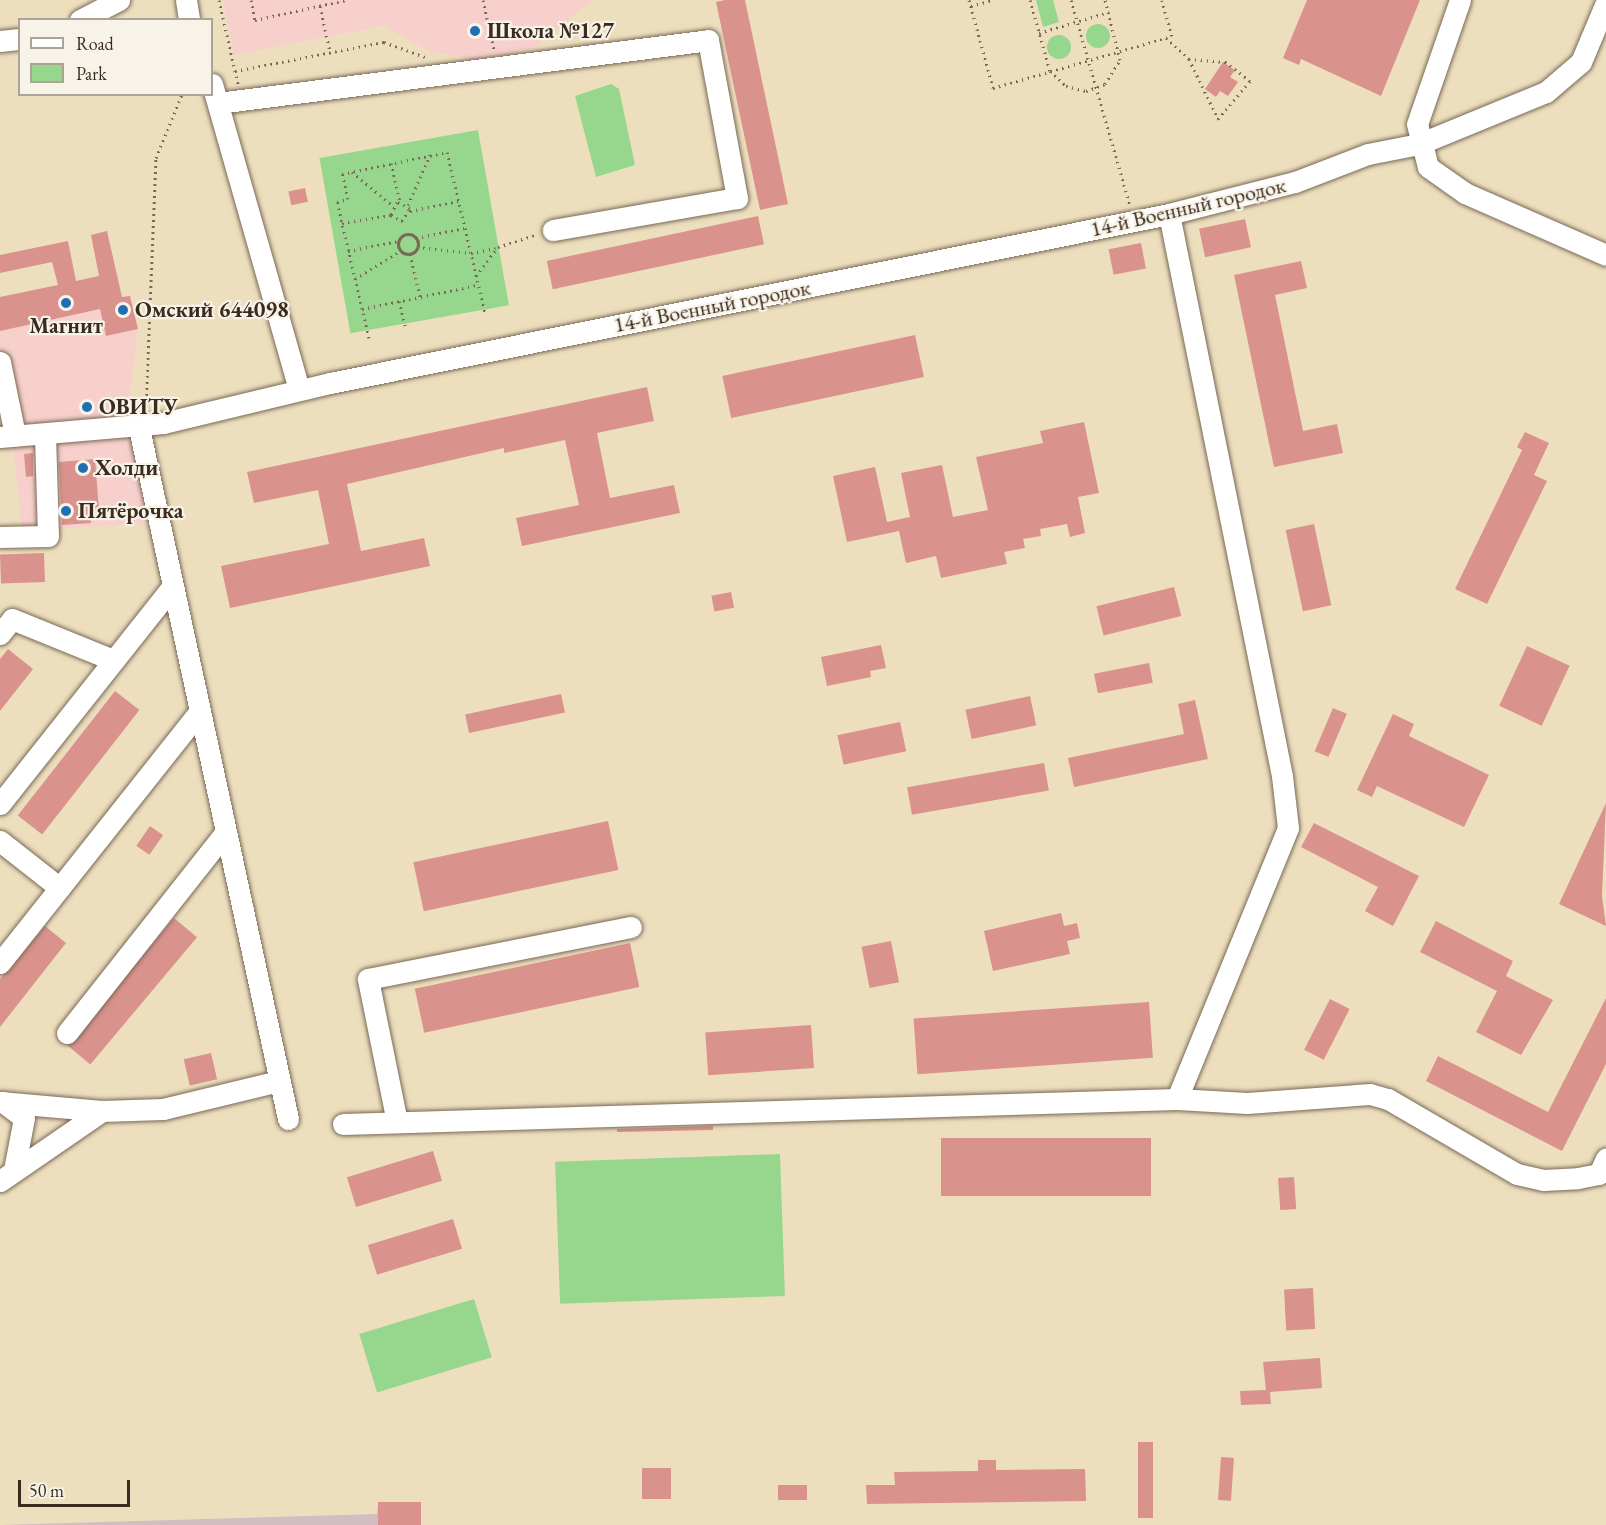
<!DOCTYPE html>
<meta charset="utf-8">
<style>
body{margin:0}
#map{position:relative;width:1606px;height:1525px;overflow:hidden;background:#eddfbe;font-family:"EB Garamond",serif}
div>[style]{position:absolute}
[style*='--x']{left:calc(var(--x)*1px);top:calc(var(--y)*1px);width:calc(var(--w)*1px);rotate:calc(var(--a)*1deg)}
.built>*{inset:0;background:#f7d0cb}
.industrial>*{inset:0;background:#d2bec2}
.green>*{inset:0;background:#97d78d;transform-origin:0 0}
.round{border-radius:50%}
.building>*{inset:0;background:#da928d;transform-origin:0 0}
.path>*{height:3px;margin-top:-1.5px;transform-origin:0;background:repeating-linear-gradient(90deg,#796956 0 1.5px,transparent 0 6px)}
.path>.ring{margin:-1.5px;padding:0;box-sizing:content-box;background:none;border:3px solid #796956;border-radius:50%}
.roads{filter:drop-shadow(0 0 2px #796956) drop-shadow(0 0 2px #796956)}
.minor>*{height:21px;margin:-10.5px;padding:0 10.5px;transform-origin:10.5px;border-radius:10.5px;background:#fff}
.dots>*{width:16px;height:16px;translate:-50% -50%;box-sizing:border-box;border:3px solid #f7f3e8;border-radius:50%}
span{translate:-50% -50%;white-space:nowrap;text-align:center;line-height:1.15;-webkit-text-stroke:4.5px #f7f3e8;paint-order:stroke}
.poi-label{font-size:22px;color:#3b2a1e;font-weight:700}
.left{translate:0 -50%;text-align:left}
.street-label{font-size:22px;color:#3b2a1e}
.legend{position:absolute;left:18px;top:18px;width:195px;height:78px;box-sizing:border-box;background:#f7f3e8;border:2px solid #aca397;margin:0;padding:8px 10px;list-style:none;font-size:18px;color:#3b2a1e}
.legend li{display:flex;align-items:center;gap:12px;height:30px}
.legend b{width:30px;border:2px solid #aca397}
.scale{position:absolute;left:18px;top:1480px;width:112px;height:27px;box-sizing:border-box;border:3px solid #3b2a1e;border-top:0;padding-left:8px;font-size:18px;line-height:21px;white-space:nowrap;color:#3b2a1e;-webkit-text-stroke:4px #f7f3e8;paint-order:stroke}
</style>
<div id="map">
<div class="built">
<i style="clip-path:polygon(223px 0,592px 0,534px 48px,478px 60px,431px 52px,383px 26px,234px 55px)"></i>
<i style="clip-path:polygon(107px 232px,121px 297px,130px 296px,138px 329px,127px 415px,149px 523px,22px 531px,13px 445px,0 392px,0 297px,99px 276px,91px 235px)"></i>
</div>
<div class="industrial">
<i style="clip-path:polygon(421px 1502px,421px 1525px,0 1525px,377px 1514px,378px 1503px)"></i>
</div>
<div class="green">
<i style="clip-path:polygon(1036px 0,1053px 0,1059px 22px,1043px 27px)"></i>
<i class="round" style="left:1086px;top:24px;width:24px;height:24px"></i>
<i class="round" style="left:1047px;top:35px;width:24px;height:24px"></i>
<i style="clip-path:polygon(611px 84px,619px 89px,635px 165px,596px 177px,575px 96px)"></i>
<i style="left:478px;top:130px;width:178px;height:161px;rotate:80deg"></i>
<i style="left:780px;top:1154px;width:142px;height:225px;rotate:88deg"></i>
<i style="left:474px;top:1299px;width:61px;height:120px;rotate:73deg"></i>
</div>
<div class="building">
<i style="clip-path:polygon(725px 0,745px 0,788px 204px,760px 210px,716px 2px)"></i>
<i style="clip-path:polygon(1307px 0,1420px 0,1381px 96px,1301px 59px,1299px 65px,1283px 58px)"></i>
<i style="clip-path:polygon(1223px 62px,1235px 70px,1230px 77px,1238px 82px,1228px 96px,1220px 91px,1216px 97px,1205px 89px)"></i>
<i style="left:305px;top:188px;width:14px;height:17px;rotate:78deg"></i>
<i style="left:758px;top:216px;width:29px;height:216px;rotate:78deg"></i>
<i style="left:1245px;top:219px;width:29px;height:47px;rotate:78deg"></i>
<i style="clip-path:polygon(107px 231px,122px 297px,130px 296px,138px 329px,106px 336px,100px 309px,0 331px,0 297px,58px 285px,52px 262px,0 273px,0 255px,68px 241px,76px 281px,99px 276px,91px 235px)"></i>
<i style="left:1141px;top:243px;width:26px;height:33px;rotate:79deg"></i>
<i style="clip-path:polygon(1301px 261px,1307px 288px,1275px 295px,1303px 431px,1337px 424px,1343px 453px,1274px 467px,1234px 275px)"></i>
<i style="left:915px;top:335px;width:43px;height:197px;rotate:78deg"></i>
<i style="clip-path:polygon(647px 387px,654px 421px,597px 433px,610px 498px,674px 485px,680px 513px,522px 546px,516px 518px,579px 505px,565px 440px,504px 453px,504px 448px,347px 484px,361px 551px,424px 538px,430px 566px,230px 608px,221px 566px,329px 544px,318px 490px,254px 503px,247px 472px)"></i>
<i style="clip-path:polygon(1084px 422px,1099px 493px,1078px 497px,1085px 533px,1070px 537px,1067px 524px,1040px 529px,1041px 536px,1023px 539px,1025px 548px,1004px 552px,1007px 564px,941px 578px,936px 556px,906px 563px,899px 531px,847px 542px,833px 476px,875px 467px,887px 522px,910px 517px,901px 473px,942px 465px,953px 517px,988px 510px,976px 457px,1043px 443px,1040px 431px)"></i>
<i style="clip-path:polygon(1525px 432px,1549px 443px,1534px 475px,1547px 481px,1487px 604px,1455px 589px,1522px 450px,1517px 447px)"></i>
<i style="clip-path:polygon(33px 453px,33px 476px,26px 477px,24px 454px)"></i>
<i style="clip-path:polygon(95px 459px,99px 510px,90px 511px,91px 523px,62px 525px,59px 462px)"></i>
<i style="left:1314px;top:524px;width:83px;height:29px;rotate:78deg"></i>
<i style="left:44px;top:553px;width:29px;height:44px;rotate:88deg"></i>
<i style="left:1174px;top:587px;width:30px;height:80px;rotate:76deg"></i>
<i style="left:731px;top:592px;width:16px;height:20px;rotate:79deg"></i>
<i style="clip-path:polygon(881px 645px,886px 668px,870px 671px,871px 677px,827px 686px,821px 657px)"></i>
<i style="left:1527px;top:646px;width:47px;height:66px;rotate:25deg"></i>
<i style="clip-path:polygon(8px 649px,33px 669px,0 711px,0 659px)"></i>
<i style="left:1149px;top:663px;width:20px;height:56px;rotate:79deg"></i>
<i style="left:115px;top:691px;width:31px;height:158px;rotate:38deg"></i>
<i style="left:561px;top:694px;width:19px;height:98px;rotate:78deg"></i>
<i style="left:1030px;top:696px;width:30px;height:66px;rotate:78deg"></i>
<i style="clip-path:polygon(1195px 700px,1208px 759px,1074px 787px,1068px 758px,1184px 734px,1178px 704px)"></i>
<i style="left:1333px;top:708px;width:15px;height:47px;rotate:23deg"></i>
<i style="clip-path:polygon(1393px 714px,1414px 724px,1409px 736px,1489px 775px,1464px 827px,1377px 786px,1372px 797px,1357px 790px)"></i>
<i style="left:900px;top:722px;width:30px;height:64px;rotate:78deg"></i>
<i style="left:1044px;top:763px;width:28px;height:139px;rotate:80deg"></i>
<i style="clip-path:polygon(1606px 803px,1602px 896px,1606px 926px,1559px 904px)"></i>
<i style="left:608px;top:821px;width:50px;height:199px;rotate:78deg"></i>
<i style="clip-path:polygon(1314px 823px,1419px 876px,1393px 926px,1365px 911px,1378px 887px,1301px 847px)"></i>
<i style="left:150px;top:826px;width:16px;height:24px;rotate:35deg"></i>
<i style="clip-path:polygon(1061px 913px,1064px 926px,1077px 923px,1080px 938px,1067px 941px,1070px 954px,993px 971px,984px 931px)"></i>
<i style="left:174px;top:918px;width:30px;height:166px;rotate:40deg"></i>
<i style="clip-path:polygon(1436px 921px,1513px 961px,1506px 976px,1553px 1000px,1521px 1055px,1476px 1032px,1497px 991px,1420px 952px)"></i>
<i style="clip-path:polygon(45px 926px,66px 943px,0 1027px,0 979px)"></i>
<i style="left:891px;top:941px;width:42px;height:30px;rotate:79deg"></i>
<i style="left:630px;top:943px;width:45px;height:220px;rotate:78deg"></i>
<i style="clip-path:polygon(1606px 998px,1606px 1064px,1562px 1151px,1426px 1081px,1438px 1056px,1548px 1112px)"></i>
<i style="left:1330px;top:999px;width:22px;height:57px;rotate:27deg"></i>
<i style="left:1149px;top:1002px;width:56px;height:236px;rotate:86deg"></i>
<i style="left:811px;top:1025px;width:43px;height:106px;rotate:86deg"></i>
<i style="left:211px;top:1053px;width:27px;height:28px;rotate:77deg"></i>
<i style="clip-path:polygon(713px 1126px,713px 1130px,617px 1132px,617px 1129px)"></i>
<i style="left:1151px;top:1138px;width:58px;height:210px;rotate:90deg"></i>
<i style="left:433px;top:1151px;width:31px;height:90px;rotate:73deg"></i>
<i style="left:1294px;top:1177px;width:32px;height:16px;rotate:86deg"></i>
<i style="left:453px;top:1219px;width:31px;height:89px;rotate:73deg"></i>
<i style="left:1313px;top:1288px;width:41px;height:29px;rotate:87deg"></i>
<i style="clip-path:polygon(1320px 1358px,1322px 1388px,1270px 1392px,1271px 1404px,1241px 1405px,1240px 1391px,1266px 1390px,1263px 1362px)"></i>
<i style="left:1138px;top:1442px;width:15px;height:76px"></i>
<i style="left:1221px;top:1457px;width:13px;height:43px;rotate:4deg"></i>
<i style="clip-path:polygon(978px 1460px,996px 1460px,996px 1470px,1085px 1469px,1086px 1501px,867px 1504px,866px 1485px,895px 1485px,894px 1472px,978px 1471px)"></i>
<i style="left:642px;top:1468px;width:29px;height:31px"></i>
<i style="left:778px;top:1485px;width:29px;height:15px"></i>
<i style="left:421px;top:1502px;width:23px;height:43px;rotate:90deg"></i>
</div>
<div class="path">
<i style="--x:219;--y:0;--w:86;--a:77.3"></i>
<i style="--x:251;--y:0;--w:20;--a:79"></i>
<i style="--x:255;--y:20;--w:93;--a:-12.4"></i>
<i style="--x:483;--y:0;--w:51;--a:77.6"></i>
<i style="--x:969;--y:0;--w:91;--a:74.7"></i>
<i style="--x:993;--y:88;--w:186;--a:-16.2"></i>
<i style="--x:1172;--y:36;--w:37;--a:-106"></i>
<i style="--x:1030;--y:0;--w:74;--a:74.3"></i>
<i style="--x:1050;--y:71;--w:22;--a:43"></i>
<i style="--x:1066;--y:86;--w:21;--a:14"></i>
<i style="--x:1086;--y:91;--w:20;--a:-20"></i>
<i style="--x:1105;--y:84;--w:28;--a:-58"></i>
<i style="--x:1120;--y:60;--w:62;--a:-104"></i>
<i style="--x:1071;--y:0;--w:214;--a:74"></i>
<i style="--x:320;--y:6;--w:47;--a:77.7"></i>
<i style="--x:971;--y:6;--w:23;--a:-15"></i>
<i style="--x:1039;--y:33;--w:73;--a:-16.7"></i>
<i style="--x:1166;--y:38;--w:31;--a:42"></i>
<i style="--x:1189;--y:59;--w:67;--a:64.2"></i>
<i style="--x:1218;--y:119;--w:50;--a:-49.9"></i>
<i style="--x:1250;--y:81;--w:31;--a:-142"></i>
<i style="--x:1226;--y:62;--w:37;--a:-175"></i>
<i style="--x:235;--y:71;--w:152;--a:-11"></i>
<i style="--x:384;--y:42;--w:47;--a:20"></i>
<i style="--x:391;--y:163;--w:39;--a:77"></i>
<i style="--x:352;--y:172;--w:52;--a:39.5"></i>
<i style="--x:408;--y:205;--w:55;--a:-66.3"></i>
<i style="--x:410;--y:211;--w:49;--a:-11.8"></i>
<i style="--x:342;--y:223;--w:50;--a:-9.3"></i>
<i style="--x:391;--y:215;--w:13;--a:29"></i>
<i style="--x:402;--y:221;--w:15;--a:-58"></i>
<i style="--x:410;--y:208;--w:14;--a:-155"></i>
<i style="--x:397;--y:202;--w:14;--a:115"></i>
<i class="ring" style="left:398px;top:234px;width:17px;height:17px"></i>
<i style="--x:416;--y:238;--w:49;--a:-11.8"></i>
<i style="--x:417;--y:247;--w:54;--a:6.3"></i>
<i style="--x:471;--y:253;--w:25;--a:-11"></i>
<i style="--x:348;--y:251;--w:51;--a:-11.3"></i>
<i style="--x:410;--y:254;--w:44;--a:76.9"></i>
<i style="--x:476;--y:276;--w:36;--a:-53"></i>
<i style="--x:498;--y:247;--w:40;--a:-18"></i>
<i style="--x:355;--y:279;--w:53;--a:-31.9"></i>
<i style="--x:399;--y:301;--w:30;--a:76"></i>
<i style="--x:362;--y:309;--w:118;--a:-11.7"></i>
<i style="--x:369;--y:338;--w:140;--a:-103.2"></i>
<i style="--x:337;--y:202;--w:11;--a:-15"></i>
<i style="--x:348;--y:199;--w:26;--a:-103"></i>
<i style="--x:342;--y:174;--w:107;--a:-11.8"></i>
<i style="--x:447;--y:152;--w:165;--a:76.7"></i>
<i style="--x:146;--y:407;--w:249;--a:-87.7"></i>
<i style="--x:156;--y:158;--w:69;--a:-67.9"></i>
</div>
<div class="roads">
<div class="minor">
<i style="--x:186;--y:0;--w:20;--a:81"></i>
<i style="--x:1460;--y:0;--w:131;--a:109.1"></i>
<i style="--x:1417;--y:124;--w:44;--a:75.7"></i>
<i style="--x:1428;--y:167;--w:45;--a:35.1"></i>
<i style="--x:1465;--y:193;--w:154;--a:23.7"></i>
<i style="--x:80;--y:20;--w:44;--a:-27.1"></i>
<i style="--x:0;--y:41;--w:20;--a:-6"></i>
<i style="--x:212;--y:84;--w:318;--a:74.1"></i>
<i style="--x:218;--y:103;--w:494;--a:-7.3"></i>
<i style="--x:708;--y:40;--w:161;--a:79.6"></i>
<i style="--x:737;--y:198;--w:187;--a:170.1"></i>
<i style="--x:1169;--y:214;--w:573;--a:78.63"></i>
<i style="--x:1282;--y:776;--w:52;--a:83.4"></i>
<i style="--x:1288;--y:828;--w:293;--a:112.3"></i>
<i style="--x:0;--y:362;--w:75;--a:78.4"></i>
<i style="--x:139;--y:428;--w:707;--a:77.83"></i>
<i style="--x:0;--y:437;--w:164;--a:-4.9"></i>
<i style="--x:163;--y:423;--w:172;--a:-13.5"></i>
<i style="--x:330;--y:383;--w:856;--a:-11.39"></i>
<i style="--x:1169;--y:214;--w:130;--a:-14.3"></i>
<i style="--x:1295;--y:182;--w:78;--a:-21"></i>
<i style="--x:1368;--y:154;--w:52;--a:-11.1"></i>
<i style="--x:1419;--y:144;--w:137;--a:-22.3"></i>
<i style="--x:1546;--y:92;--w:46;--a:-40.6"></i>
<i style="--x:1581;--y:62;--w:62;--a:-67.2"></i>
<i style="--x:0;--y:537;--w:48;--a:-1.2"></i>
<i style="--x:48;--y:536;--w:102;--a:-91.7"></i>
<i style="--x:0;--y:634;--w:19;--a:-51"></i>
<i style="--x:12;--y:619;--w:109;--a:22.1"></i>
<i style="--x:0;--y:804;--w:278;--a:-51.6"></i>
<i style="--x:0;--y:841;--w:76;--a:38.1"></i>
<i style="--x:0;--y:963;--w:322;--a:-51.6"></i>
<i style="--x:67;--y:1033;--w:256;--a:-51.7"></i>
<i style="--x:0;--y:1102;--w:102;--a:5"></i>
<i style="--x:102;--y:1111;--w:61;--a:-1.9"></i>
<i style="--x:163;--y:1109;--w:119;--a:-13.6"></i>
<i style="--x:3;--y:1102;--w:26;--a:37"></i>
<i style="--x:24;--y:1118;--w:53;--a:100.9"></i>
<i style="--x:397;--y:1122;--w:146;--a:-101.5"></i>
<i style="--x:368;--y:979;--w:268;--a:-11.2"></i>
<i style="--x:343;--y:1124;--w:834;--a:-1.72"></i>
<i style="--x:1177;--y:1099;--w:70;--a:3.3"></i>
<i style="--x:1247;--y:1103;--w:123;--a:-4.2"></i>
<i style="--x:1370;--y:1094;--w:19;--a:16"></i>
<i style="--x:1388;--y:1099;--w:149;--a:30.2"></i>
<i style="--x:1517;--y:1174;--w:27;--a:13"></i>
<i style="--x:1543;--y:1180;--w:35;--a:-3"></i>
<i style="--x:1578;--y:1178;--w:21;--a:-11"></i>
<i style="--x:1599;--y:1174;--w:17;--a:-66"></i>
<i style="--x:0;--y:1181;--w:124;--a:-34.5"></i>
</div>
</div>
<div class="dots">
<i style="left:475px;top:31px;background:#1f6fb2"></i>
<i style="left:66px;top:303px;background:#1f6fb2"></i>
<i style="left:123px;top:310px;background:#1f6fb2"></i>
<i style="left:87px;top:407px;background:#1f6fb2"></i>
<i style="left:83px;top:468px;background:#1f6fb2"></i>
<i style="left:66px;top:511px;background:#1f6fb2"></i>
</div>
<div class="poi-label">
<span class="left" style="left:487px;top:31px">Школа №127</span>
<span class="left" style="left:135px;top:310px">Омский 644098</span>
<span style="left:66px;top:326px">Магнит</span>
<span class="left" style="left:99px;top:407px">ОВИТУ</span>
<span class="left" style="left:95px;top:468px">Холди</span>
<span class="left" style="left:78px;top:511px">Пятёрочка</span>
</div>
<div class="street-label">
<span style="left:1188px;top:207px;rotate:-13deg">14-й Военный городок</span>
<span style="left:712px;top:306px;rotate:-11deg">14-й Военный городок</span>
</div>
<ul class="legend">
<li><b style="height:8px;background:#fff"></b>Road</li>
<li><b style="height:16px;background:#97d78d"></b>Park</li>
</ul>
<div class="scale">50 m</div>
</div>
